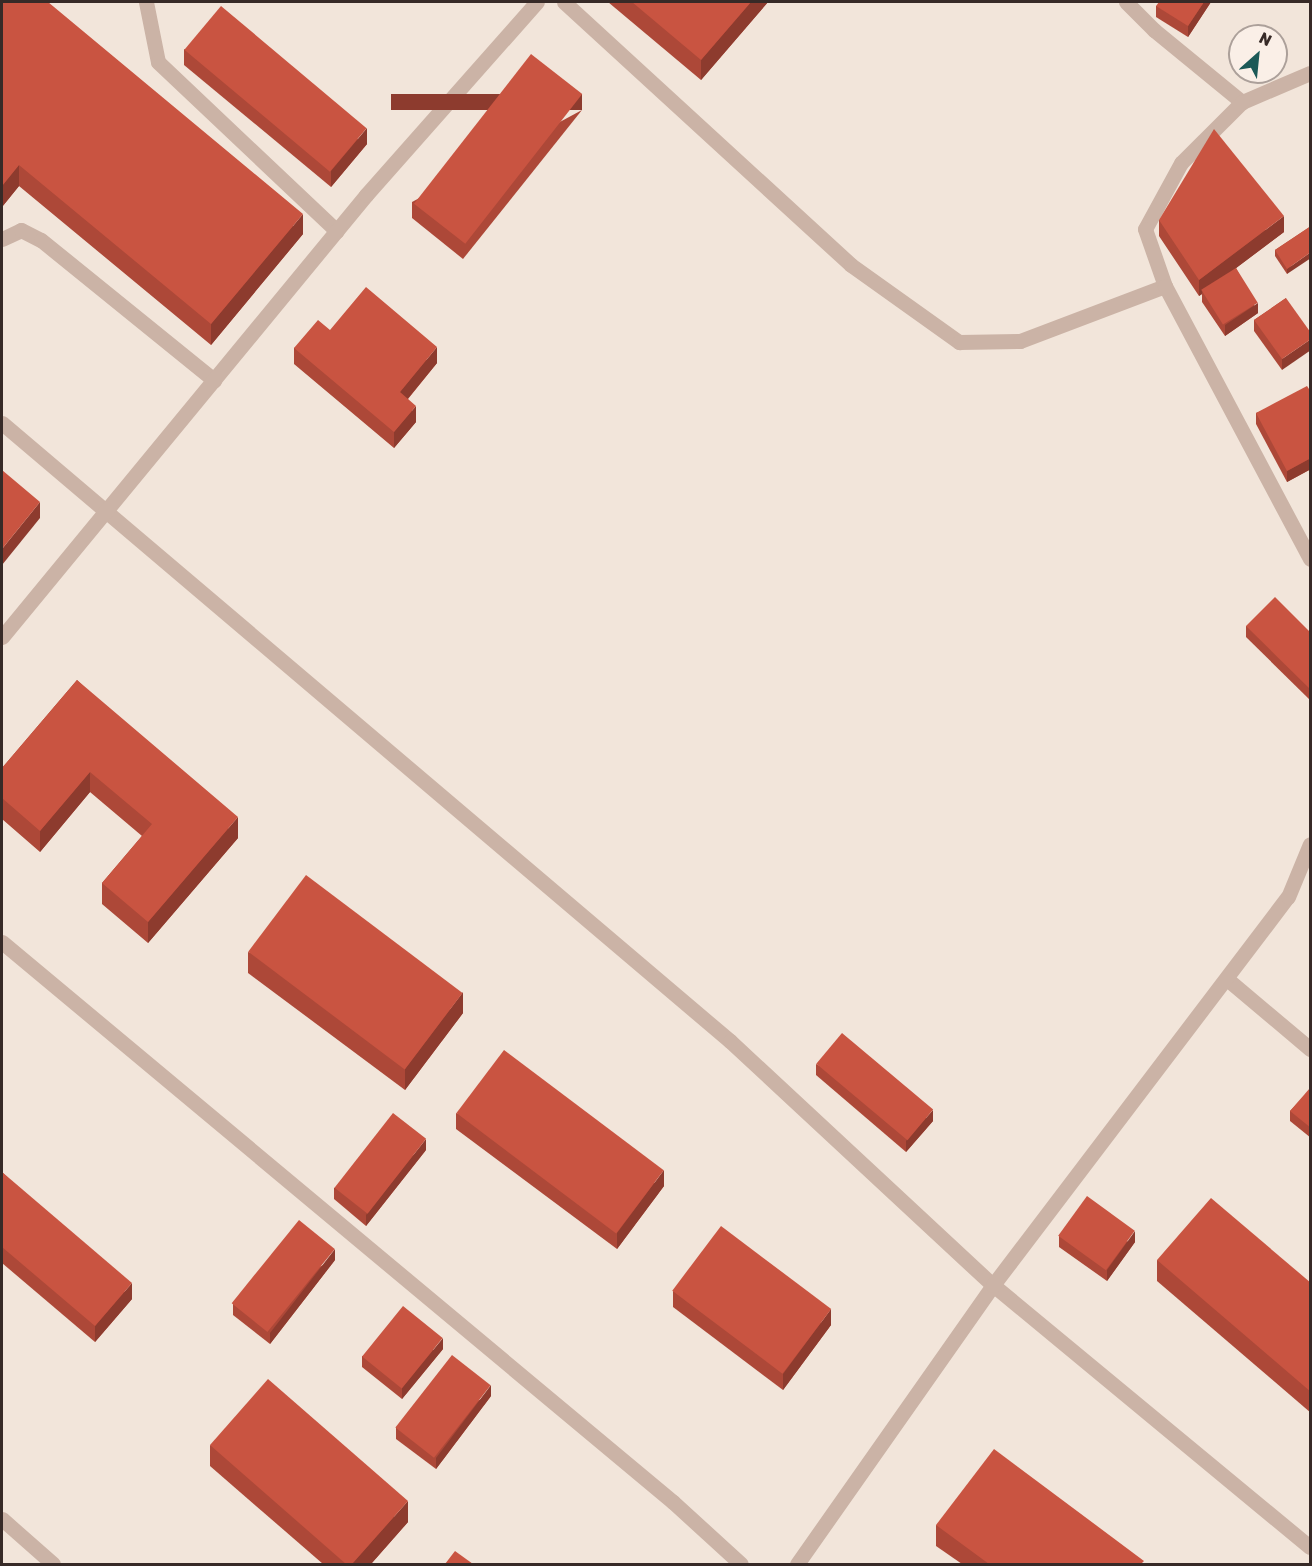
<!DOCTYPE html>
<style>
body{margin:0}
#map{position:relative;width:1312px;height:1566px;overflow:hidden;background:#f2e5da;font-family:Rubik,sans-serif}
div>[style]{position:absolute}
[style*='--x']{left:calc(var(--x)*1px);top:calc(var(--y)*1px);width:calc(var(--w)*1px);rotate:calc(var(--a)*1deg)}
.service>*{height:15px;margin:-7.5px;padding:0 7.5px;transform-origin:7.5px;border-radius:7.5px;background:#cbb3a6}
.minor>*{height:15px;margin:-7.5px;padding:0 7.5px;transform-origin:7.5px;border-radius:7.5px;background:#cbb3a6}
.wall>*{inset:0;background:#ad4838}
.shaded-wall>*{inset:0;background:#8d3b2e;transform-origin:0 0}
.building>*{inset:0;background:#c95441;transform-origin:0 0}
span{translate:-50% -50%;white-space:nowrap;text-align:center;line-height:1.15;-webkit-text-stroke:6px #faefe7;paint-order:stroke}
.frame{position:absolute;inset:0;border:3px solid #372a27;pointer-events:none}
.north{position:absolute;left:1228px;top:24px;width:60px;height:60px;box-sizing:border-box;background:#faefe7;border:2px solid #aca09a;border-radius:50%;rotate:27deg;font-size:16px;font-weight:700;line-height:24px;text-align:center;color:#372a27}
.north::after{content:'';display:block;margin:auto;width:21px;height:27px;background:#1b5957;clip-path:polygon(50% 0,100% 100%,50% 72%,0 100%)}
</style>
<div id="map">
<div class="service">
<i style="--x:146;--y:2;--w:61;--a:78.7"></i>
<i style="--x:158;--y:62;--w:246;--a:43.4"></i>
<i style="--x:2;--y:239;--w:21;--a:-25"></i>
<i style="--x:21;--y:230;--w:22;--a:27"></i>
<i style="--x:41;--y:240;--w:223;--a:39"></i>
</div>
<div class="minor">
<i style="--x:564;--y:2;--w:389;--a:42.5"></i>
<i style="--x:851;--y:265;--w:133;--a:35.5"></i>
<i style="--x:959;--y:342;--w:61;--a:-0.9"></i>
<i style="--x:1020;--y:341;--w:155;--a:-20.8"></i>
<i style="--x:1126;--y:2;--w:40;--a:45"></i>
<i style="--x:1154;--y:30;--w:114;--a:39.3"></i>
<i style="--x:1310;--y:73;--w:74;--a:156.9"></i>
<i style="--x:1242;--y:102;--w:86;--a:135"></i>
<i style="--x:1181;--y:163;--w:75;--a:118.6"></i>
<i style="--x:1145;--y:229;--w:60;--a:70.7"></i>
<i style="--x:1165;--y:286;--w:309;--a:62"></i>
<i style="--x:2;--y:423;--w:955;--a:40.33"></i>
<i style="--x:730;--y:1041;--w:359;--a:42.9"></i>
<i style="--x:993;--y:1285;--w:411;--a:39.6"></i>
<i style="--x:2;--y:637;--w:573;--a:-50.53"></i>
<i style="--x:366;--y:195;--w:258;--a:-48.5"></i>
<i style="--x:2;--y:942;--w:874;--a:39.85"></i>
<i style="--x:673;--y:1502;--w:92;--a:42.4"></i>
<i style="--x:1227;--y:979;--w:109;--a:40.1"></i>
<i style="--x:2;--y:1519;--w:68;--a:41.4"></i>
<i style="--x:797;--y:1564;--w:341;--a:-54.9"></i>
<i style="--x:993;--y:1285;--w:487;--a:-52.8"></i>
<i style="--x:1288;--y:897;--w:57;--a:-67.5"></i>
</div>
<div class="wall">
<i style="clip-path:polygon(608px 2px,768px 2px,701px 80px)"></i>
<i style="clip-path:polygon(1211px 2px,1188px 37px,1156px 17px,1156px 6px)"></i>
<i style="clip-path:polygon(2px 4px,303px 234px,211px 345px,19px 186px,2px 207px)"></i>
<i style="clip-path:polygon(184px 49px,367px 144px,331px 187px,184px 65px)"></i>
<i style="clip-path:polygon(582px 110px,463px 259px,412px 218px,412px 202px)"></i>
<i style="clip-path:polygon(1159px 220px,1284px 232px,1236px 268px,1258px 313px,1225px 336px,1202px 302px,1202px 294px,1199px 296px,1159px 236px)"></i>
<i style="clip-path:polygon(1311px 226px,1287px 274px,1275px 256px,1275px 250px)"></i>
<i style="clip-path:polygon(1286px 298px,1282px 370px,1254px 331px,1254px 320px)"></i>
<i style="clip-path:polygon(330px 330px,437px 363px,408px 399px,416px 422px,394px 448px,294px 364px,294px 348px)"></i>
<i style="clip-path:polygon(1311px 392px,1311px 469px,1287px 482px,1256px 424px,1256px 413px)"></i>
<i style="clip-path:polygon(1246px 626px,1311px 633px,1311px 701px,1246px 637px)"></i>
<i style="clip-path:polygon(77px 680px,238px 838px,148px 943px,102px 904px,102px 883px,142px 836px,90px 792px,40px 852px,2px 819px,2px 768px)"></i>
<i style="clip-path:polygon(248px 952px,463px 1013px,405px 1090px,248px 973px)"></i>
<i style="clip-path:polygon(816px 1064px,933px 1121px,906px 1152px,816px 1075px)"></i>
<i style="clip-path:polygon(1311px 1089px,1311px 1138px,1290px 1121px,1290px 1111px)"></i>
<i style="clip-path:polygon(456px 1113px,664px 1186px,617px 1249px,456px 1129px)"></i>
<i style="clip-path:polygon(426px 1150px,366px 1226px,334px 1199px,334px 1188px)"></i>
<i style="clip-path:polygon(2px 1172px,132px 1299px,95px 1342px,2px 1263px)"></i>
<i style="clip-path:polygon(1059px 1236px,1135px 1242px,1107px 1281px,1059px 1247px)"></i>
<i style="clip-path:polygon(335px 1260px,270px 1344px,233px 1315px,233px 1304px)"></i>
<i style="clip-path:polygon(1157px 1260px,1311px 1283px,1311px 1413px,1157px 1281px)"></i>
<i style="clip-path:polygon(673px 1291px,831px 1325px,783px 1390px,673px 1307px)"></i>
<i style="clip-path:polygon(443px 1349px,402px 1399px,362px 1367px,362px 1356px)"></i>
<i style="clip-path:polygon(491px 1396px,436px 1469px,396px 1439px,396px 1428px)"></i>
<i style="clip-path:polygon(210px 1445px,408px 1522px,371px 1564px,323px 1564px,210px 1466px)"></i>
<i style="clip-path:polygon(936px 1525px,1144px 1564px,962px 1564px,936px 1546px)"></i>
</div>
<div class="shaded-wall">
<i style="clip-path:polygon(751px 2px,768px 2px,701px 80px,701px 60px)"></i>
<i style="clip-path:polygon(1204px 2px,1211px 2px,1188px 37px,1188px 26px)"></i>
<i style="left:582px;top:94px;width:16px;height:191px;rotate:90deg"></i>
<i style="clip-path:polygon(367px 128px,367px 144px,331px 187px,331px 171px)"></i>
<i style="clip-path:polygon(19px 165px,19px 186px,2px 207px,2px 186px)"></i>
<i style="clip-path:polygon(303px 214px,303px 234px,211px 345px,211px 324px)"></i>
<i style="clip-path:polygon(1284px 216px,1284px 232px,1203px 293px,1202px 291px,1202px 294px,1199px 296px,1199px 280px)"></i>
<i style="clip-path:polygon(1311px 252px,1311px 258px,1287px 274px,1287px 269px)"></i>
<i style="clip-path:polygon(1258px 303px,1258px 313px,1225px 336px,1225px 325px)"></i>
<i style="clip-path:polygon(1311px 339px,1311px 350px,1282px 370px,1282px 359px)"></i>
<i style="clip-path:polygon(437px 347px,437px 363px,400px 408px,400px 392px)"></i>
<i style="clip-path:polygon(416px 406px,416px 422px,394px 448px,394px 432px)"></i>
<i style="clip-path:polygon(1311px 458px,1311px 469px,1287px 482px,1287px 471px)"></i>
<i style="clip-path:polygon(40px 502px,40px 518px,2px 565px,2px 549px)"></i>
<i style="clip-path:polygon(90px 772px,90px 792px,40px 852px,40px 831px)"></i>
<i style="clip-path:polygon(238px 817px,238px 838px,148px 943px,148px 922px)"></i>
<i style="clip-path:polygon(463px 992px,463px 1013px,405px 1090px,405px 1069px)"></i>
<i style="clip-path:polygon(933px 1110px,933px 1121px,906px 1152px,906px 1141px)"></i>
<i style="clip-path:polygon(426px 1139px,426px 1150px,366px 1226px,366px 1215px)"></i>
<i style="clip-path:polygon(664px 1170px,664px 1186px,617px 1249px,617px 1233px)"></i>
<i style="clip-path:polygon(1135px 1231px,1135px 1242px,1107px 1281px,1107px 1270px)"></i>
<i style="clip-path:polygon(335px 1249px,335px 1260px,270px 1344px,270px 1333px)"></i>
<i style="clip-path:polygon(132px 1283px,132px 1299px,95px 1342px,95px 1326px)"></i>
<i style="clip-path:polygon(831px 1309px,831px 1325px,783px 1390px,783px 1374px)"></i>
<i style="clip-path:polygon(443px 1338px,443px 1349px,402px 1399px,402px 1388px)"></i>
<i style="clip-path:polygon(491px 1385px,491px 1396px,436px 1469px,436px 1458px)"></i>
<i style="clip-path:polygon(408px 1501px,408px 1522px,371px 1564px,352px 1564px)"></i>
</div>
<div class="building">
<i style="clip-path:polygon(4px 2px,48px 2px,303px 214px,211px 324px,19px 165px,2px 186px,2px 4px)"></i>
<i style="clip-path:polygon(632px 2px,751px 2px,701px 60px)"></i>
<i style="clip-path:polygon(1159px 2px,1204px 2px,1188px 26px,1156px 6px)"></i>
<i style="left:221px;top:6px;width:190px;height:57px;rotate:40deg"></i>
<i style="left:531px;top:54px;width:65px;height:190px;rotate:38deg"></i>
<i style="clip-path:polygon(1214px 129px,1284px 216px,1199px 280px,1159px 220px)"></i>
<i style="clip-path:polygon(1311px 226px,1311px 252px,1287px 269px,1275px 250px)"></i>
<i style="left:1236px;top:268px;width:41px;height:41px;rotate:58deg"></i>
<i style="clip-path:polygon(366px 287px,437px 347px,400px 392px,416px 406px,394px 432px,294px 348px,318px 320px,330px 330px)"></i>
<i style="clip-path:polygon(1286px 298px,1311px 333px,1311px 339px,1282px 359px,1254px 320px)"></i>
<i style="clip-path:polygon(1307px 386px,1311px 392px,1311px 458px,1287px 471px,1256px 413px)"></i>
<i style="clip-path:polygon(2px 470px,40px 502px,2px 549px)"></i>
<i style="clip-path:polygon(1275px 597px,1311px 633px,1311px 690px,1246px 626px)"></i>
<i style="clip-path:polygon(77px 680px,238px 817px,148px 922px,102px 883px,152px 824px,90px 772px,40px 831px,2px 798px,2px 768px)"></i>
<i style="left:306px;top:875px;width:196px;height:96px;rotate:37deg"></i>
<i style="left:842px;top:1033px;width:119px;height:40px;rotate:40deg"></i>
<i style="left:504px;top:1050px;width:200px;height:79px;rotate:37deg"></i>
<i style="clip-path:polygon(1310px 1088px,1311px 1089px,1311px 1128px,1290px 1111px)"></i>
<i style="left:393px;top:1113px;width:42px;height:95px;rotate:38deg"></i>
<i style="clip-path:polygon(2px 1172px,132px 1283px,95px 1326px,2px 1247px)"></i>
<i style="left:1087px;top:1196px;width:59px;height:49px;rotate:36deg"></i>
<i style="clip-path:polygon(1211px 1198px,1311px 1283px,1311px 1392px,1157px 1260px)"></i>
<i style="left:299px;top:1220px;width:46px;height:107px;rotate:39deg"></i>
<i style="left:721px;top:1226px;width:138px;height:81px;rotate:37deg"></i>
<i style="left:403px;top:1306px;width:51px;height:65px;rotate:39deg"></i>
<i style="left:452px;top:1355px;width:49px;height:92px;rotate:38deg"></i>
<i style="clip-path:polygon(268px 1379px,408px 1501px,352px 1564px,346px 1564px,210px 1445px)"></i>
<i style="clip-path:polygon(994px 1449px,1144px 1561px,1141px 1564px,989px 1564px,936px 1525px)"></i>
<i style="clip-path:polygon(455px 1551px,473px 1564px,445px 1564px)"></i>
</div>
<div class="frame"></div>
<div class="north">N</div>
</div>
